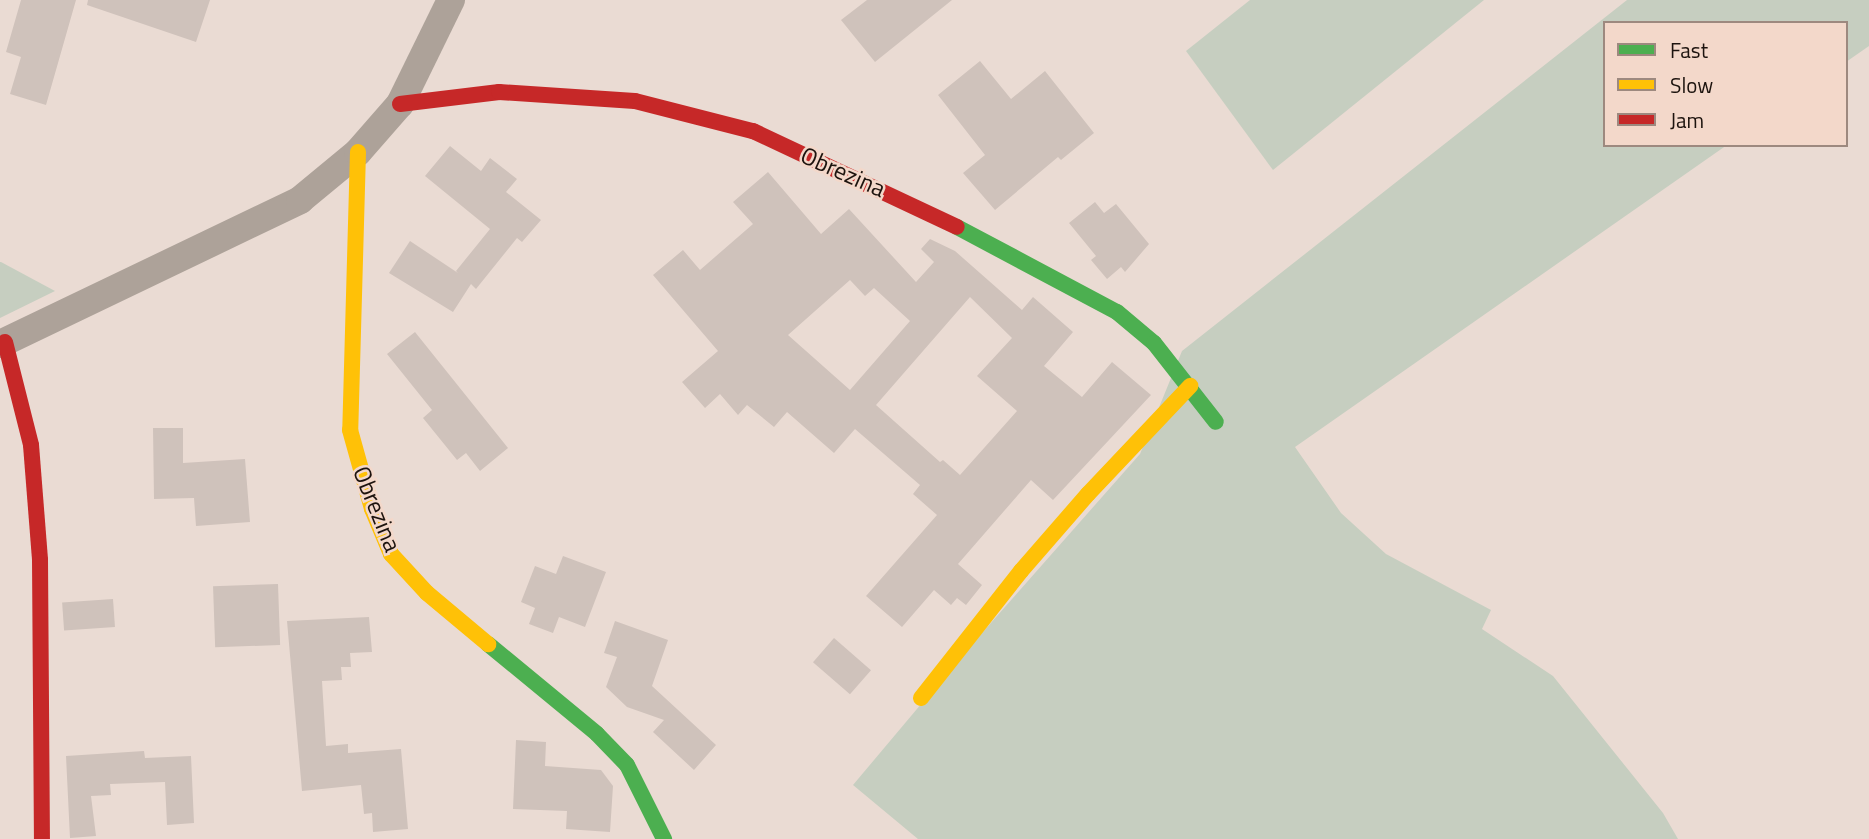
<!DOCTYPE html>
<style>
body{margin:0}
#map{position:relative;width:1869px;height:839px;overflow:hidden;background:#eadbd3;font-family:"Titillium Web",sans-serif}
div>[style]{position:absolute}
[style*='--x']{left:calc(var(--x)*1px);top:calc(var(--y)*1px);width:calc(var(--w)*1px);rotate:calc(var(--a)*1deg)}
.green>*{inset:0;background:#c6cec0}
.building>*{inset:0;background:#cfc2bb;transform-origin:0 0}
.street>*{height:28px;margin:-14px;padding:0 14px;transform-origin:14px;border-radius:14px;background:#ada299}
.fast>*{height:16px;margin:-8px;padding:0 8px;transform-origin:8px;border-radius:8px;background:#4caf50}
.slow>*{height:16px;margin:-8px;padding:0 8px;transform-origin:8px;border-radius:8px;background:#ffc107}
.jam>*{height:16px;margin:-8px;padding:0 8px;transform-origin:8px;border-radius:8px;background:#c62828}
span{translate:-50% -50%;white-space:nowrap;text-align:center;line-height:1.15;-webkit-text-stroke:5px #f3d8ca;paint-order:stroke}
.street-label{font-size:24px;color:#1c130e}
.legend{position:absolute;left:1603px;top:21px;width:245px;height:126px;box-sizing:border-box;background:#f3d8ca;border:2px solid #9d897f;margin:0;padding:9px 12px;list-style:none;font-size:21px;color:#1c130e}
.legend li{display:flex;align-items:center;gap:14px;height:35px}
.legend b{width:35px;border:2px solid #9d897f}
</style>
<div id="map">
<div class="green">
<i style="clip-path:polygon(1250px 0,1484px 0,1273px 170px,1186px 51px)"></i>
<i style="clip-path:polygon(1627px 0,1869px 0,1869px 46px,1846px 62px,1846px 23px,1605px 23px,1605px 145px,1727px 145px,1295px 447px,1341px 513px,1386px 554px,1491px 610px,1482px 629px,1553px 676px,1663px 813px,1678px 839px,918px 839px,853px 785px,959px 659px,1140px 454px,1182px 351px)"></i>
<i style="clip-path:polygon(0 262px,1px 262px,55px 291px,0 318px)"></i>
</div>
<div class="building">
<i style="clip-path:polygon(21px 0,76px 0,46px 105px,10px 94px,21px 57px,6px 52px)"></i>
<i style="clip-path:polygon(88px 0,210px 0,196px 42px,87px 5px)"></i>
<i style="clip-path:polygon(867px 0,952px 0,875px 62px,841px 20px)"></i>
<i style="clip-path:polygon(980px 61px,1011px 99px,1045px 71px,1094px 133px,1061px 160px,1058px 157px,995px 210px,963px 173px,985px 155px,938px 95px)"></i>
<i style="clip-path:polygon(450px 146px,481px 171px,490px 158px,517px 179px,506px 192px,541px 220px,522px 242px,517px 238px,476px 289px,471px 284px,453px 312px,389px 273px,410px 241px,458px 273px,456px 271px,490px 229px,425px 176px)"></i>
<i style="clip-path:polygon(evenodd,768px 172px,821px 234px,849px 209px,916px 282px,934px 262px,921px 249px,930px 239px,955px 251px,1022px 310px,1033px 297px,1073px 332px,1044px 366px,1082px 397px,1112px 362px,1151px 395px,1053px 500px,1031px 480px,958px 564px,982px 585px,966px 605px,957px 598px,951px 605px,934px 590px,902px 627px,866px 596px,937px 515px,913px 494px,920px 485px,855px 429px,834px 453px,787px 412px,774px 427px,747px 405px,738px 415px,720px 394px,705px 408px,682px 382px,718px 351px,653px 275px,683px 250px,700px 270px,753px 224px,733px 202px,768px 172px,850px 280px,865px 296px,874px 288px,910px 321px,850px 390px,788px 335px,850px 280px,768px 172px,970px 297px,1012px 338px,977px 376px,1017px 411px,960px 475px,943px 460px,940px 462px,876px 405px,970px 297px)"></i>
<i style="clip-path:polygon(1095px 202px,1104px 213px,1116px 204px,1149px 244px,1125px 272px,1121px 267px,1107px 279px,1091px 260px,1096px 256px,1069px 223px)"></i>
<i style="clip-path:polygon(415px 332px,508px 448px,480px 471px,466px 453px,457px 460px,423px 418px,432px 410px,387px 354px)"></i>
<i style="clip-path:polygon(153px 428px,183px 428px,183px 463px,245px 459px,250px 522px,196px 526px,194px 498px,154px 499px)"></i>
<i style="clip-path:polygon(563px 556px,606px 572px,585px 627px,559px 617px,553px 633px,529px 624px,535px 608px,521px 602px,535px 566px,556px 574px)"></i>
<i style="left:278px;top:584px;width:61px;height:65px;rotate:88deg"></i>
<i style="left:113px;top:599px;width:28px;height:51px;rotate:86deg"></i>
<i style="clip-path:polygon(369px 617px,372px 652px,350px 653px,351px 667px,341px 667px,342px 680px,322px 681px,326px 746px,348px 744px,348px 753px,401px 749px,408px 829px,373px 832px,372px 813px,364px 814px,361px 785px,302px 791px,287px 621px)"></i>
<i style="clip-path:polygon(615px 621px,668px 640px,652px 686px,716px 745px,694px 770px,653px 732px,664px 720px,627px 707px,606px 687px,617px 657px,604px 653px)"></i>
<i style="left:834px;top:638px;width:49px;height:32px;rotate:41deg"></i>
<i style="clip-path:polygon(516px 740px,546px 742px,545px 766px,601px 770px,613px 786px,610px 832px,566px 829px,567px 811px,513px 809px)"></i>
<i style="clip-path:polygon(144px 751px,145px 758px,191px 756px,194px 823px,167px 825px,165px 782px,110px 784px,111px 795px,91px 796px,96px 836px,70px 838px,66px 756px)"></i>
</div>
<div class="street">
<i style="--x:0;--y:344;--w:333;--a:-25.6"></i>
<i style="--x:300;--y:200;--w:75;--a:-39.6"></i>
<i style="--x:358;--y:152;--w:64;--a:-48.8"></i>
<i style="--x:400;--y:104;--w:116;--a:-63.9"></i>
</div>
<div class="fast">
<i style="--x:957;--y:227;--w:181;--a:28"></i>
<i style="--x:1117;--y:312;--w:48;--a:40"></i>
<i style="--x:1154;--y:343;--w:100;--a:51.9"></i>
<i style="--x:488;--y:644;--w:141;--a:39.5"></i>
<i style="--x:597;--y:734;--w:43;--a:45.9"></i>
<i style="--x:627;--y:765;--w:83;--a:63.4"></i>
</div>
<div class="slow">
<i style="--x:358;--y:152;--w:278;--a:91.6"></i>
<i style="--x:350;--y:430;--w:82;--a:74.4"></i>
<i style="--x:372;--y:509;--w:49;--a:67.1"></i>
<i style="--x:391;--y:554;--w:53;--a:47.3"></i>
<i style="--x:427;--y:593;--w:80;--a:39.9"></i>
<i style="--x:921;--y:698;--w:162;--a:-51.8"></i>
<i style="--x:1021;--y:571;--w:102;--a:-49"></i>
<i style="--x:1088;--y:494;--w:149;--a:-46.6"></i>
</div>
<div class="jam">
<i style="--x:400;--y:104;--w:100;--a:-6.9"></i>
<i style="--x:499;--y:92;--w:136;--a:3.8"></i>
<i style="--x:635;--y:101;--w:122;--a:14.3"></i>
<i style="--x:753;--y:131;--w:225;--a:25.2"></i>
<i style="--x:5;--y:342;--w:106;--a:75.8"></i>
<i style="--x:31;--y:445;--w:115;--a:85.5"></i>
<i style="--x:40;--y:560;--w:279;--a:89.6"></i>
</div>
<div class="street-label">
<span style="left:843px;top:172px;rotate:24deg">Obrezina</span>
<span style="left:377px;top:509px;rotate:68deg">Obrezina</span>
</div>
<ul class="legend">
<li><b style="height:9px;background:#4caf50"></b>Fast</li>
<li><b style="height:9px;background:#ffc107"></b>Slow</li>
<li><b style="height:9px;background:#c62828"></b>Jam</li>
</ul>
</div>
